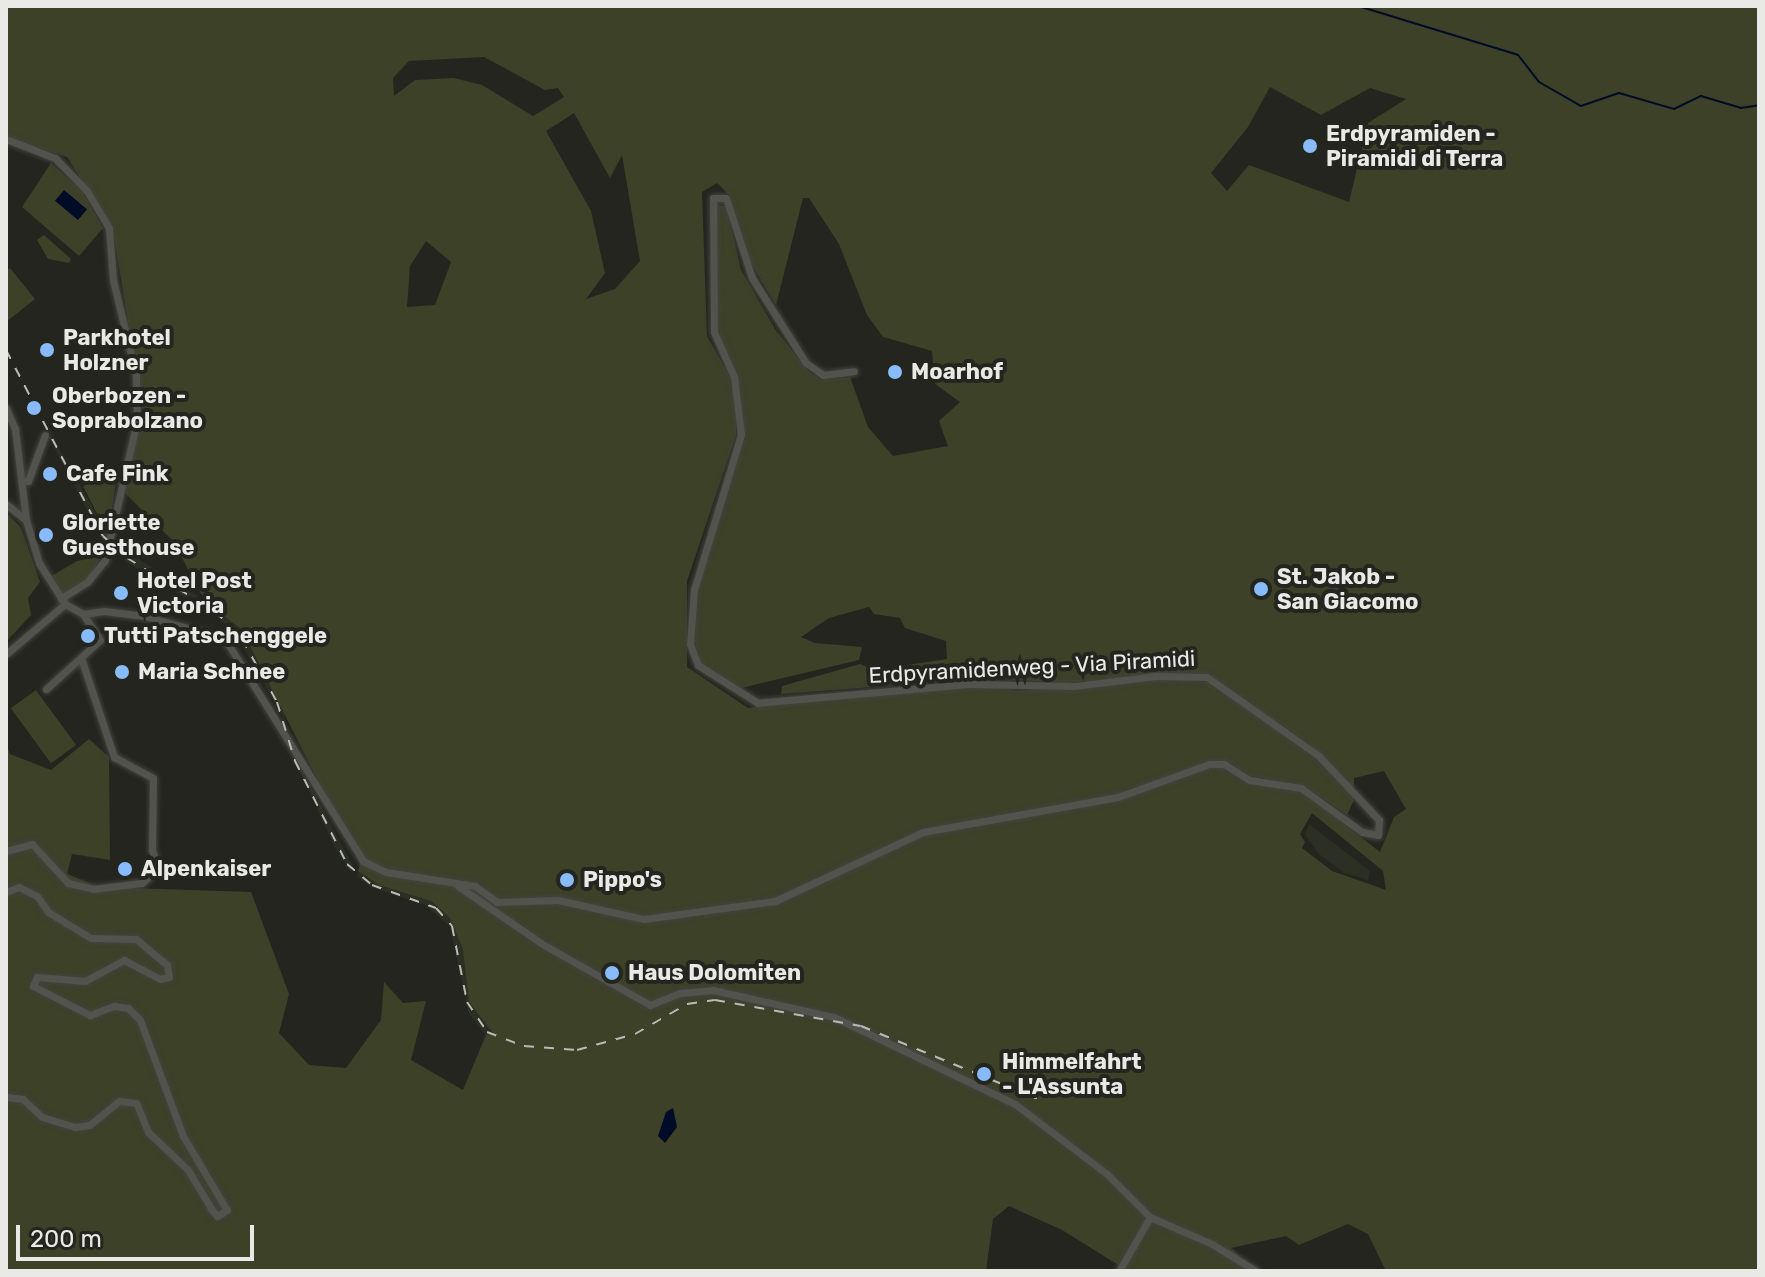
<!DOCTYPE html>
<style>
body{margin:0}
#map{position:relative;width:1765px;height:1277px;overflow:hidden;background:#24251f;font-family:Rubik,sans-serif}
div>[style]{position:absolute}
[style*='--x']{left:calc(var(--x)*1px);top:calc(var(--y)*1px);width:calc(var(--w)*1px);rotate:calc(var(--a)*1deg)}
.built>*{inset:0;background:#2c2f23}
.green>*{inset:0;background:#3c4128;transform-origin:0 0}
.water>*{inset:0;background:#000c27;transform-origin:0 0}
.stream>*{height:2px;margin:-1px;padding:0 1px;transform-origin:1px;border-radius:1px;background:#000c27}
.roads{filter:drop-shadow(0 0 2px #42433e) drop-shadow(0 0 2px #42433e)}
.street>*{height:7px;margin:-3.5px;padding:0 3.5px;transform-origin:3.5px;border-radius:3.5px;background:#52534c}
.rail>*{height:2px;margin-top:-1px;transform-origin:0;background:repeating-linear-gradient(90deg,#babbb6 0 10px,transparent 0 20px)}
.dots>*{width:22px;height:22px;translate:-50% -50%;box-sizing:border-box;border:4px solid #24251f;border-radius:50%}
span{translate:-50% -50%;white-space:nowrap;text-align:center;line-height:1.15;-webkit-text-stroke:8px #24251f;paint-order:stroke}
.poi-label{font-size:22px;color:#e9eae6;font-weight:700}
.left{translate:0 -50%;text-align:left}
.street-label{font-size:22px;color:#e9eae6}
.frame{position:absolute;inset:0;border:8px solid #e9eae6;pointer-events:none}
.scale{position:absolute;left:16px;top:1225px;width:238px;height:36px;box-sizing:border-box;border:4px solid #e9eae6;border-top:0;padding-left:10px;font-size:24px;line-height:28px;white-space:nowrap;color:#e9eae6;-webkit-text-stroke:6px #24251f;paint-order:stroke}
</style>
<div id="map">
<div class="built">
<i style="clip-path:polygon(52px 436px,113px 543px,224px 612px,241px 630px,283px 707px,286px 723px,238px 638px,220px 619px,128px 563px,102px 538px,49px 438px)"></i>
<i style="clip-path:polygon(284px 736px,354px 868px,350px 871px,334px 846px)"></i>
<i style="clip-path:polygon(1309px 824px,1370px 871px,1368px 880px,1344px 873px,1319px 854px,1305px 835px)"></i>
<i style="clip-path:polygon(358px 871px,367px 878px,431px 901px,450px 918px,463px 950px,469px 1002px,502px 1043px,486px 1035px,469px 1014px,450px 927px,425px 905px,371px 887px,357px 877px)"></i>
</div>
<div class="green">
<i style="clip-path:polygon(evenodd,6px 6px,1759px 6px,1759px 1271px,1386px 1271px,1368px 1234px,1348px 1224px,1299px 1245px,1286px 1236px,1231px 1248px,1256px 1271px,1128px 1271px,1062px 1230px,1009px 1206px,993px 1219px,986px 1271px,6px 1271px,6px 744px,10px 754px,51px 770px,89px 739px,109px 757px,110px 860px,72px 854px,67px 874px,99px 887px,251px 892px,289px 994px,279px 1033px,309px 1065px,346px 1068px,381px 1020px,384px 982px,403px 1003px,426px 1001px,411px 1060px,463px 1090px,486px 1035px,493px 1033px,469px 1002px,463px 950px,450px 918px,431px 901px,379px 885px,358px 871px,360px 864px,242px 630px,205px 601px,173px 541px,125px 493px,143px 412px,113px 230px,67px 157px,6px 138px,6px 6px,484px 57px,545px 90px,558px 88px,564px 97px,533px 116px,482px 85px,454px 78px,415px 80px,394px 96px,393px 78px,409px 61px,484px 57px,6px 6px,1270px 87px,1321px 115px,1370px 88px,1406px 99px,1368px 123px,1349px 202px,1249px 165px,1227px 191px,1211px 173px,1248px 127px,1270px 87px,6px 6px,574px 113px,610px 178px,622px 155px,640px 261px,615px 289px,586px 299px,605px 273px,591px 211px,546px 131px,574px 113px,6px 6px,717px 183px,730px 196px,746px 255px,776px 305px,803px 198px,809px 198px,839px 244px,867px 315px,883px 337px,932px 351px,935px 384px,960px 402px,939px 421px,948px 446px,893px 456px,868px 427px,850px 377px,822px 380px,808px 371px,775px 329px,741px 270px,726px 206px,715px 205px,718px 331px,736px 376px,744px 434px,700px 574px,692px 632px,700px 662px,741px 688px,859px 660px,862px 647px,815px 643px,801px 637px,829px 618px,869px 607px,874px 614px,900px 618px,905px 628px,946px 641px,947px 659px,874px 670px,860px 664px,782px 686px,781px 694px,987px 678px,1067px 683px,1176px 673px,1211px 674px,1209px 682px,1159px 679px,1017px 691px,987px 687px,804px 699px,748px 708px,687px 667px,687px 581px,736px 435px,737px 404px,730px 377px,707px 336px,702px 192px,717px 183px,6px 6px,426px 241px,451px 262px,435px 305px,407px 307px,410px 266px,426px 241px,6px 6px,1226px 761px,1251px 776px,1303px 785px,1347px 815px,1354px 800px,1354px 778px,1384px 771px,1406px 809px,1394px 817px,1380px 852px,1300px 790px,1251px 783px,1226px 761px,6px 6px,1312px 813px,1383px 871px,1386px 890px,1332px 871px,1302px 848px,1305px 842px,1300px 834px,1312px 813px)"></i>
<i style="clip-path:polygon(51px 163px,82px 191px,103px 228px,79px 256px,22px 207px)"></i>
<i style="clip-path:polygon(44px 235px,71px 259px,69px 263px,48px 259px,37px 240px)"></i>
<i style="clip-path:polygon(10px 268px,35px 299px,6px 322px,6px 271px)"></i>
<i style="clip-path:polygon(120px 473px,116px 481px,108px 535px,83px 486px)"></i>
<i style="clip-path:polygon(6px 512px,21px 528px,40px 582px,28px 598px,31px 615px,6px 642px)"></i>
<i style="clip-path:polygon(102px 556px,86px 581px,62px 595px,50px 577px,77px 561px)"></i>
<i style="left:36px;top:690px;width:68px;height:31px;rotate:54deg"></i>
</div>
<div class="water">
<i style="left:64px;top:190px;width:30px;height:14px;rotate:40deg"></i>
<i style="clip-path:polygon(673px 1108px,677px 1127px,665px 1143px,658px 1136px,666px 1112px)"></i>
</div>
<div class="stream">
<i style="--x:1358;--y:6;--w:167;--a:17"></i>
<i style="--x:1518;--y:55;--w:34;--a:52"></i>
<i style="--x:1539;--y:82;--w:48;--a:29.7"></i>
<i style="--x:1581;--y:106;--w:40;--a:-18.9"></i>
<i style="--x:1619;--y:93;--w:57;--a:16.2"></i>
<i style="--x:1674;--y:109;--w:30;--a:-26"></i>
<i style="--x:1701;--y:96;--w:42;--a:16.7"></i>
<i style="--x:1741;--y:108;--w:18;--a:-9"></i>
</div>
<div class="roads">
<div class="street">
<i style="--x:6;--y:139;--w:53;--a:21.2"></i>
<i style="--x:55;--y:158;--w:46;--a:45.9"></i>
<i style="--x:87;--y:191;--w:43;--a:59.3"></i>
<i style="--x:109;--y:228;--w:52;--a:85.6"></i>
<i style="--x:113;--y:280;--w:98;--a:76.4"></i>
<i style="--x:136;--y:375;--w:46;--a:88.8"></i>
<i style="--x:137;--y:421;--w:143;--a:103"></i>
<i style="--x:105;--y:560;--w:28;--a:129"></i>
<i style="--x:87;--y:582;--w:31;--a:148"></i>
<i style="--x:6;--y:408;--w:23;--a:67"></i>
<i style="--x:15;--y:429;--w:92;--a:83.1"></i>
<i style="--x:26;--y:520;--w:45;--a:73.2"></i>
<i style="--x:39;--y:563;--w:49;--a:57.6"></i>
<i style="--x:65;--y:604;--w:21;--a:29"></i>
<i style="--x:83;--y:614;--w:31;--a:57"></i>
<i style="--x:100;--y:640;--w:73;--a:137.8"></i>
<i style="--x:23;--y:481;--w:5;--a:0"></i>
<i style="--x:28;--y:481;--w:49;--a:-69.7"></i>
<i style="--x:6;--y:504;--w:26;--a:39"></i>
<i style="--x:83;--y:614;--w:21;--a:-8"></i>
<i style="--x:104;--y:611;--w:41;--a:7"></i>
<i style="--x:145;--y:616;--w:83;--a:16"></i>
<i style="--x:225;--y:639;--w:261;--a:58.1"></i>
<i style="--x:363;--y:861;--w:25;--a:26"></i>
<i style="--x:386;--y:872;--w:90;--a:8.9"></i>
<i style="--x:475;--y:886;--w:27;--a:36"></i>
<i style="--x:497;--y:902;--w:61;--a:-1.9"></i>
<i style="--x:558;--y:900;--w:88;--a:12.5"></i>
<i style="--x:644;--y:919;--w:132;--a:-7.8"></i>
<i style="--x:775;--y:901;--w:163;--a:-25"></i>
<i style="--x:923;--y:832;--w:198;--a:-10.2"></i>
<i style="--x:1118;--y:797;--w:97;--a:-19.9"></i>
<i style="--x:1209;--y:764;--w:15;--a:0"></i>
<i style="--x:1224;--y:764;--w:31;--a:32"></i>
<i style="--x:1250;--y:780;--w:52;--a:8.9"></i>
<i style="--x:1301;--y:788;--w:75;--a:35.8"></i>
<i style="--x:1362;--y:832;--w:16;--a:11"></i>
<i style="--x:1378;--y:835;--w:15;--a:-86"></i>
<i style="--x:1379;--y:820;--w:88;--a:-133.2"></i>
<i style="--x:1319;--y:756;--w:137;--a:-144.8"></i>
<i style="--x:1207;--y:677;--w:51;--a:-178.9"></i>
<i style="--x:1156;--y:676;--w:83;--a:173"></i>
<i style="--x:1074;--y:686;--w:105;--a:-178.9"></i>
<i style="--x:969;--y:684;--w:212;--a:174.9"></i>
<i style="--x:758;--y:703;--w:71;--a:-147.7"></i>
<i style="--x:698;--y:665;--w:22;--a:-111"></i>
<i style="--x:690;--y:644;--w:54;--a:-85.8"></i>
<i style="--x:694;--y:590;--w:163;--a:-73.2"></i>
<i style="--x:741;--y:434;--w:57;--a:-97"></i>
<i style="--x:734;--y:377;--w:49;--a:-114"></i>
<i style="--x:714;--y:332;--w:134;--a:-90.4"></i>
<i style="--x:713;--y:198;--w:13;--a:0"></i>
<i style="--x:726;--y:198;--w:84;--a:72"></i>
<i style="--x:752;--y:278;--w:101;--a:57.6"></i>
<i style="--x:806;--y:363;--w:21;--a:35"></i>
<i style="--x:823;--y:375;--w:31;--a:-7"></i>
<i style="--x:6;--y:654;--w:77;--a:-40.3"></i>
<i style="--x:6;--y:851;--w:27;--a:-15"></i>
<i style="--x:32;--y:844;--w:53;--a:47.3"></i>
<i style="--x:68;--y:883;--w:26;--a:13"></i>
<i style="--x:93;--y:889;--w:49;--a:-7"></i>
<i style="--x:142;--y:883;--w:22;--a:-43"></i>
<i style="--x:158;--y:868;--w:20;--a:-108"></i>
<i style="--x:152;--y:849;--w:71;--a:-89.2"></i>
<i style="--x:153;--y:778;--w:44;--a:-151.7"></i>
<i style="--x:114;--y:757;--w:101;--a:-108.4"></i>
<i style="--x:458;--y:886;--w:104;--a:34.5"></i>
<i style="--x:544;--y:945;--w:122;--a:29.5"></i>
<i style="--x:650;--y:1005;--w:32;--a:-22"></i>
<i style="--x:680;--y:993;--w:33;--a:-5"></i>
<i style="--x:713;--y:990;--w:124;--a:12.6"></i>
<i style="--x:834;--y:1017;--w:58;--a:25.7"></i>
<i style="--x:886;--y:1042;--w:143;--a:25.7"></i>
<i style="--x:1015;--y:1104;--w:116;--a:37.3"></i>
<i style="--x:1107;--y:1174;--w:61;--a:45"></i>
<i style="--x:1150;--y:1217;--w:68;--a:23.5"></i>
<i style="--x:1212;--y:1244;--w:52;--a:31.5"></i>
<i style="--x:6;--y:892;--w:14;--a:-21"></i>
<i style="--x:19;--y:887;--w:20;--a:27"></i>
<i style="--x:37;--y:896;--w:19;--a:55"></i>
<i style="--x:48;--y:912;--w:50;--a:31.2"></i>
<i style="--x:91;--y:938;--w:45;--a:1.3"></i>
<i style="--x:136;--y:939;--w:40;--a:40"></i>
<i style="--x:167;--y:965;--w:12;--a:81"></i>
<i style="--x:169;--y:977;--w:9;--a:167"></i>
<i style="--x:160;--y:979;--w:41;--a:-152.2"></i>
<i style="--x:124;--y:960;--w:44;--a:151.7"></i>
<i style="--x:85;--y:981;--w:48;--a:-175.2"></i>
<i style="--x:37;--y:977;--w:10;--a:114"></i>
<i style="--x:33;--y:986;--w:64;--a:27"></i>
<i style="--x:90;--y:1015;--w:26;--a:-21"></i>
<i style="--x:114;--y:1006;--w:14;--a:8"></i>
<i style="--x:128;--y:1008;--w:17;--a:45"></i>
<i style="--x:140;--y:1020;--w:124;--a:69.7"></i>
<i style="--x:183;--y:1136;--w:86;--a:59.3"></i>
<i style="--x:227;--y:1210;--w:12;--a:149"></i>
<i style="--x:217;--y:1216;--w:8;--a:-130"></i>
<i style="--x:212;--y:1210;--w:47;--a:-121"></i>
<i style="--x:188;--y:1170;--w:55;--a:-136.5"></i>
<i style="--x:148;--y:1132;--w:31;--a:-112"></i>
<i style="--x:136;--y:1103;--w:17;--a:-173"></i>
<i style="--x:119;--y:1101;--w:38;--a:141"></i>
<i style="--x:89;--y:1125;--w:14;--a:172"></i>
<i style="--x:75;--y:1127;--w:34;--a:-163"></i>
<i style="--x:42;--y:1117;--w:26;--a:-137"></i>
<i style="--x:23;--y:1099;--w:17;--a:-173"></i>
<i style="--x:1119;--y:1271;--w:62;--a:-60.1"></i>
</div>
</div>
<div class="rail">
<i style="--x:6;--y:350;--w:210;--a:62.5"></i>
<i style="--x:103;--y:536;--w:33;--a:43"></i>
<i style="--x:127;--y:558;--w:103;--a:31.1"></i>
<i style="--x:215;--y:611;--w:39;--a:46"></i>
<i style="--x:242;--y:639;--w:72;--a:60.9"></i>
<i style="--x:277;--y:702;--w:62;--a:73"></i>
<i style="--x:295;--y:761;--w:115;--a:63.2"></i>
<i style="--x:347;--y:864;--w:33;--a:40"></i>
<i style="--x:372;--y:885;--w:68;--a:19.8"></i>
<i style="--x:436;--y:908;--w:24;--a:48"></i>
<i style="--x:452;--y:926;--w:77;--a:78.8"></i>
<i style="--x:467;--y:1002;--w:36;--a:56"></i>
<i style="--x:487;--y:1032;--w:40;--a:21"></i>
<i style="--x:524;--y:1046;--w:53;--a:4.3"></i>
<i style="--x:577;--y:1050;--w:60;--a:-15.4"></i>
<i style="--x:635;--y:1034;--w:60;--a:-30"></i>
<i style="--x:687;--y:1004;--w:28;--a:-8"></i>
<i style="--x:715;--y:1000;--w:148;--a:10.1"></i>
<i style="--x:861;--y:1026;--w:191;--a:22.4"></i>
</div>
<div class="dots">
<i style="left:1310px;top:146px;background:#87bbfb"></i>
<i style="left:47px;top:350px;background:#87bbfb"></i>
<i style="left:895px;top:372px;background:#87bbfb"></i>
<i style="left:34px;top:408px;background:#87bbfb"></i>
<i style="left:50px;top:474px;background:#87bbfb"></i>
<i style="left:46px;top:535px;background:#87bbfb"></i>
<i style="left:1261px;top:589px;background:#87bbfb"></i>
<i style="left:121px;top:593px;background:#87bbfb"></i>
<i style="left:88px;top:636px;background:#87bbfb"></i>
<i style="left:122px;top:672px;background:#87bbfb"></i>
<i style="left:125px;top:869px;background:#87bbfb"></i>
<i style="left:567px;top:880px;background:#87bbfb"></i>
<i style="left:612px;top:973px;background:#87bbfb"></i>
<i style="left:984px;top:1074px;background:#87bbfb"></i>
</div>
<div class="poi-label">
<span class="left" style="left:1326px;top:146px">Erdpyramiden -<br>Piramidi di Terra</span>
<span class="left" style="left:63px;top:350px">Parkhotel<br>Holzner</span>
<span class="left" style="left:911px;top:372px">Moarhof</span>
<span class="left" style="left:52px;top:408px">Oberbozen -<br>Soprabolzano</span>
<span class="left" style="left:66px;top:474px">Cafe Fink</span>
<span class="left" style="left:62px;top:535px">Gloriette<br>Guesthouse</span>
<span class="left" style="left:1277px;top:589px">St. Jakob -<br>San Giacomo</span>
<span class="left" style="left:137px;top:593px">Hotel Post<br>Victoria</span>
<span class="left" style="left:104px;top:636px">Tutti Patschenggele</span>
<span class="left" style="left:138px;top:672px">Maria Schnee</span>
<span class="left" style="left:141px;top:869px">Alpenkaiser</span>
<span class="left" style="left:583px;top:880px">Pippo's</span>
<span class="left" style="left:628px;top:973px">Haus Dolomiten</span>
<span class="left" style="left:1002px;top:1074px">Himmelfahrt<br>- L'Assunta</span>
</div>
<div class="street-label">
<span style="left:1032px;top:667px;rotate:-3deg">Erdpyramidenweg - Via Piramidi</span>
</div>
<div class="frame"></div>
<div class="scale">200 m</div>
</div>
